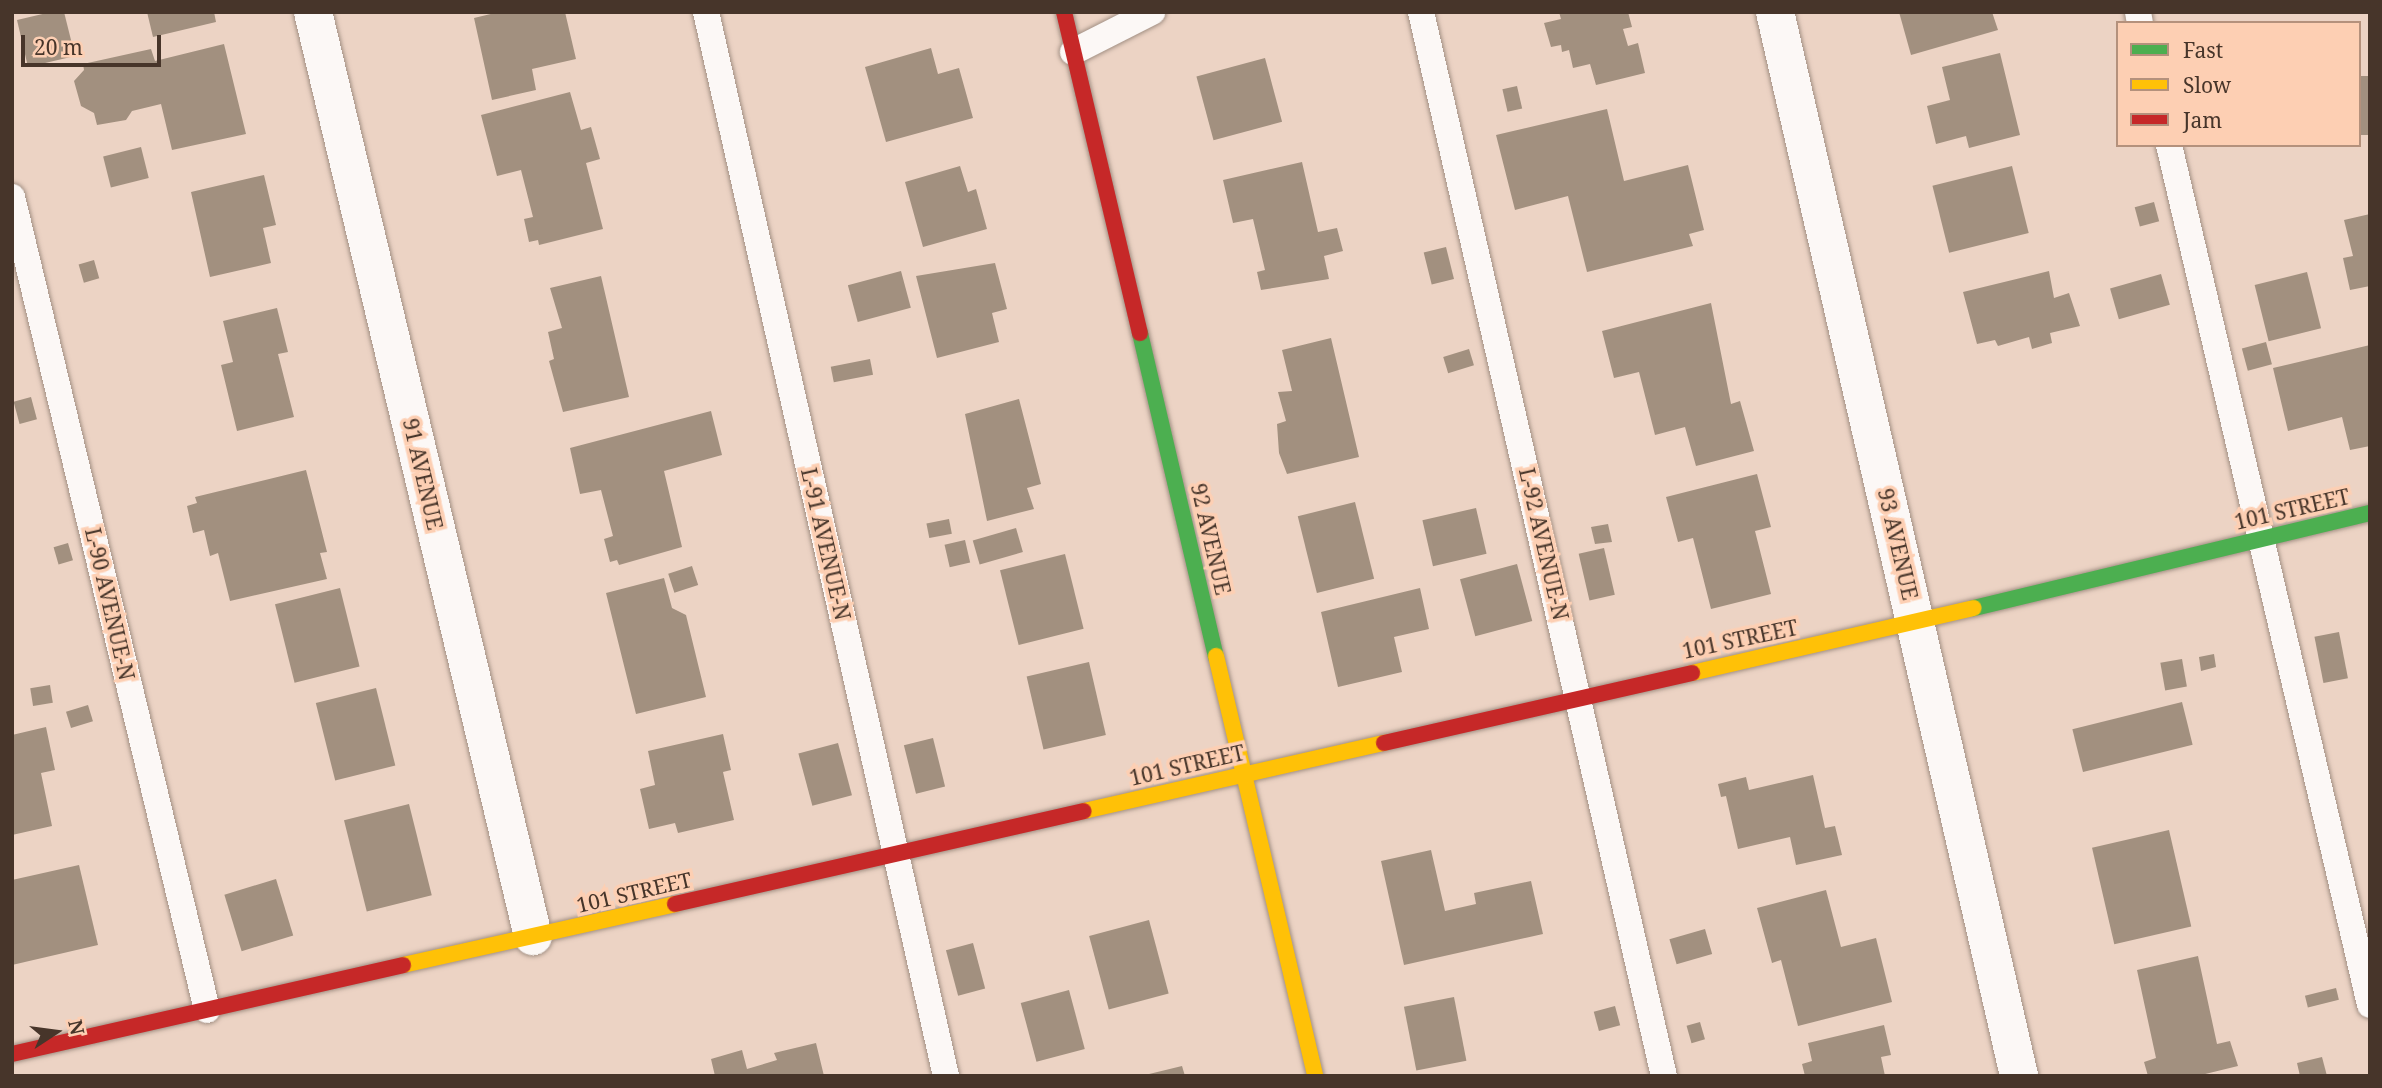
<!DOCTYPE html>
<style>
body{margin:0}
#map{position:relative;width:2382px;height:1088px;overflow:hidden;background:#ecd3c4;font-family:"Noto Serif",serif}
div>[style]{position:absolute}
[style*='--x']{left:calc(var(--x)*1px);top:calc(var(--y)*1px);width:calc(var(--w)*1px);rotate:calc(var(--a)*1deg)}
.building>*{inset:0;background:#a2907f;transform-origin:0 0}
.roads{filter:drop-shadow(0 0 2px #a29084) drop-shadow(0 0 2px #a29084)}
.lane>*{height:26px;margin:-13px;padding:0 13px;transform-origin:13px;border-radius:13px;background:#fcf8f6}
.street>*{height:38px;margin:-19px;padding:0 19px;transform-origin:19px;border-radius:19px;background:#fcf8f6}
.fast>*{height:16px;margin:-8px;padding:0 8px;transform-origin:8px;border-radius:8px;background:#4caf50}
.slow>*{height:16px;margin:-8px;padding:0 8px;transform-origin:8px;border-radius:8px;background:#ffc107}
.jam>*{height:16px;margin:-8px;padding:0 8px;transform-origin:8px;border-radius:8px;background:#c62828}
span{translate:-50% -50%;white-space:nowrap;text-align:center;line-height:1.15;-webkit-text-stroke:7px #fdcfb3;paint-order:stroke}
.street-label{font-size:21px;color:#47352a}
.frame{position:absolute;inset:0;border:14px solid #47352a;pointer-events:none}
.legend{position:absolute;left:2116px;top:21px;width:245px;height:126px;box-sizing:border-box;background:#fdcfb3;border:2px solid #b4917c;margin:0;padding:9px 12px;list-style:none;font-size:21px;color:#47352a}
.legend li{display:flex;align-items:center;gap:14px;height:35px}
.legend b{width:35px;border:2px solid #b4917c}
.north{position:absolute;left:21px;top:997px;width:70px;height:70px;-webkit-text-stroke:5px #fdcfb3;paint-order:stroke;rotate:77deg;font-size:19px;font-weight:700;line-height:28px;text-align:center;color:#47352a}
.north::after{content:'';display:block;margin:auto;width:24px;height:32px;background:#47352a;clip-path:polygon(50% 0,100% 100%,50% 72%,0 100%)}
.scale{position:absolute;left:21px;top:35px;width:140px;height:32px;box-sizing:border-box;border:4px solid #47352a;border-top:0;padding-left:9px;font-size:21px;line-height:24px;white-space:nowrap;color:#47352a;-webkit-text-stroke:5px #fdcfb3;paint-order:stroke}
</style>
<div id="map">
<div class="building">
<i style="clip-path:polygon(51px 12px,64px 12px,75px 56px,28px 67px,17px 20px)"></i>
<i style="clip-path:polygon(147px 12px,214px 12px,216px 22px,153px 37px)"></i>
<i style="clip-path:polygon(499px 12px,565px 12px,576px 59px,532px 69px,536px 90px,492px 100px,474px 18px)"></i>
<i style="clip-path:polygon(1559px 12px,1628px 12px,1632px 27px,1623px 29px,1628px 46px,1638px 43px,1645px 73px,1596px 85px,1590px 64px,1573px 68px,1569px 50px,1562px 52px,1561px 45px,1551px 47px,1544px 23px,1561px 19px)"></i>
<i style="clip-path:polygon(1899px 12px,1992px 12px,1998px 30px,1911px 55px)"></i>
<i style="clip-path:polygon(224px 44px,246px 134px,172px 150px,161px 104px,132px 111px,126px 120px,97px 125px,94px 113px,81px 106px,74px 81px,84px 70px,83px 64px,151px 49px,155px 61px)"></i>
<i style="clip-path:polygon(931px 48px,938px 74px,959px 68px,973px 118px,886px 142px,865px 67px)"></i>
<i style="clip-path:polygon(2000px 53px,2020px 135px,1969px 148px,1966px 136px,1936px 144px,1927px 106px,1950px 100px,1942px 67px)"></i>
<i style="left:1265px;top:58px;width:66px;height:71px;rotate:75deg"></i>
<i style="left:2370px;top:76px;width:59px;height:11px;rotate:90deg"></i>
<i style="left:1517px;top:86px;width:23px;height:15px;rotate:77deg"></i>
<i style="clip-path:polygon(570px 92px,581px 130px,591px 127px,600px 159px,586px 163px,603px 229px,539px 245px,538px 240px,529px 242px,524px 219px,533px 217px,521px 170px,497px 176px,481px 115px)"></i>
<i style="clip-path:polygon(1607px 109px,1624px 181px,1688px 165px,1704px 230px,1689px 234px,1693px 246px,1587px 272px,1568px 196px,1515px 210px,1496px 135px)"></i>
<i style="left:141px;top:147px;width:32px;height:39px;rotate:76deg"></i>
<i style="clip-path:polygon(1302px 162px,1318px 232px,1337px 228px,1343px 251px,1324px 256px,1329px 279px,1261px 290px,1257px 272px,1265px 270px,1253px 219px,1233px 223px,1223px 180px)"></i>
<i style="clip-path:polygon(960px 166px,968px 192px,976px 189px,987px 229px,923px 247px,905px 182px)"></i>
<i style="left:2012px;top:166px;width:69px;height:82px;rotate:76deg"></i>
<i style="clip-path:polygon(264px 175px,276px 225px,263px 228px,271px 263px,210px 277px,191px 192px)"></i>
<i style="left:2154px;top:202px;width:20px;height:20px;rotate:75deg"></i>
<i style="clip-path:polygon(2370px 214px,2370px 286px,2350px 290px,2343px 258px,2353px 256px,2344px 220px)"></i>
<i style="left:1446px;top:247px;width:33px;height:23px;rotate:76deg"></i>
<i style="left:94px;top:260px;width:19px;height:16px;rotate:74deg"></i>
<i style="clip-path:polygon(995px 263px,1007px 309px,992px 313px,999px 342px,937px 358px,916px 276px)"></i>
<i style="left:901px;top:271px;width:38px;height:55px;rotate:75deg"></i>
<i style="clip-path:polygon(2049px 271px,2054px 298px,2069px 293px,2080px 326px,2050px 333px,2052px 343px,2032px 349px,2029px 337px,1998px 346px,1995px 340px,1977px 344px,1963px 292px)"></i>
<i style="left:2307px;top:272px;width:58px;height:54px;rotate:76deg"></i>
<i style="left:2161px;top:274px;width:32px;height:53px;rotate:74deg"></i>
<i style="clip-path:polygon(601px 276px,629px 397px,563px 412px,549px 361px,554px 359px,548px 332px,562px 328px,550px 288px)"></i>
<i style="clip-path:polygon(1711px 303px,1731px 404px,1740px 401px,1754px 451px,1696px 466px,1685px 427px,1655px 435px,1639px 372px,1614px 378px,1602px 331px)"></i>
<i style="clip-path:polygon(277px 308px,288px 352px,278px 354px,294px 417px,237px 431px,221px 365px,233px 362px,223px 321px)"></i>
<i style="clip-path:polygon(1331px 338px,1359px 457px,1287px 474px,1279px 453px,1277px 424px,1286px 421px,1278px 392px,1292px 391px,1282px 350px)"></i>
<i style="left:2266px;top:342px;width:23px;height:25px;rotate:75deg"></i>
<i style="clip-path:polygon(2370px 345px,2370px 446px,2350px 450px,2342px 417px,2288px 431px,2273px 368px)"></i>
<i style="left:1469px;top:349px;width:17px;height:27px;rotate:73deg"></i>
<i style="left:870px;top:359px;width:16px;height:40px;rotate:79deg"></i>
<i style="left:31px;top:397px;width:23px;height:18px;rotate:75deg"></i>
<i style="clip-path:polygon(1019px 399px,1041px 484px,1027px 488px,1034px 509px,987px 521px,965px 414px)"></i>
<i style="clip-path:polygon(711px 411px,722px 455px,664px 471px,682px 547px,619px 565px,617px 560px,610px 562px,604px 539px,613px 536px,601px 490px,580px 494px,570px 448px)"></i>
<i style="clip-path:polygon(306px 470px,327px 552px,320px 553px,327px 579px,230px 601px,218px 553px,210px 556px,204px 530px,193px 533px,187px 506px,197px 503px,195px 497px)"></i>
<i style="clip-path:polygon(1757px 474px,1771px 527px,1755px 531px,1771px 594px,1711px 609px,1693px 538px,1678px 542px,1666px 497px)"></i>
<i style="left:1355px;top:502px;width:79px;height:59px;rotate:76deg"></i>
<i style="left:1476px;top:508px;width:47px;height:55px;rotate:77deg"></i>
<i style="left:949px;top:519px;width:15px;height:23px;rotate:79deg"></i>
<i style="clip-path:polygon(1608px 524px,1612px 542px,1595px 544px,1591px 527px)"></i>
<i style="left:1016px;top:528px;width:25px;height:45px;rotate:74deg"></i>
<i style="left:965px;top:540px;width:23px;height:21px;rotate:77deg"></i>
<i style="left:68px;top:543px;width:18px;height:15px;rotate:74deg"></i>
<i style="left:1604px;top:548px;width:48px;height:26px;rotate:77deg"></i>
<i style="left:1065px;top:554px;width:77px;height:67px;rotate:76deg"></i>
<i style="left:1517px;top:564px;width:59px;height:59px;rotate:75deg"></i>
<i style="left:692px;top:566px;width:20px;height:25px;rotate:72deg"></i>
<i style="clip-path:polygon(664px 578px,672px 608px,686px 615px,706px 697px,636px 714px,606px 593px)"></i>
<i style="left:340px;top:588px;width:81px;height:67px;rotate:76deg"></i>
<i style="clip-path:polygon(1420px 588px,1429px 629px,1394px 637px,1402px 672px,1338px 687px,1321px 612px)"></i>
<i style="left:2339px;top:632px;width:47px;height:25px;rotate:79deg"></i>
<i style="clip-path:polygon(2214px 654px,2216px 667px,2201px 671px,2199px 657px)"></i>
<i style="left:2182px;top:659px;width:28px;height:22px;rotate:80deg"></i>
<i style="left:1089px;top:662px;width:75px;height:64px;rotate:77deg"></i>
<i style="left:50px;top:685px;width:18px;height:20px;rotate:81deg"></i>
<i style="left:376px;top:688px;width:80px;height:62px;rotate:76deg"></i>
<i style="left:2182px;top:702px;width:44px;height:113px;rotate:76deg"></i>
<i style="left:88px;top:705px;width:17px;height:23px;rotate:73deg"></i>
<i style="clip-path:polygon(46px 727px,55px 770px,41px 773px,52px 826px,12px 835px,12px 735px)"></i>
<i style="clip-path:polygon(723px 734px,731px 770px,723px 772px,734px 820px,678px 833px,675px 823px,649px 829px,640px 789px,655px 785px,648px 751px)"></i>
<i style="left:933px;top:738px;width:50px;height:30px;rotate:76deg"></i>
<i style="left:838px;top:743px;width:54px;height:41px;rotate:75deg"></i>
<i style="clip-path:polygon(1813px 775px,1825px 828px,1835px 826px,1842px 855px,1796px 865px,1790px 837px,1738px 849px,1726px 796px,1721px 797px,1718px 784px,1746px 777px,1749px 790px)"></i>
<i style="left:409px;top:804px;width:94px;height:67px;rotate:76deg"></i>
<i style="left:2169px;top:830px;width:99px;height:79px;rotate:77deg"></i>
<i style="clip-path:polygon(1431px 850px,1445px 911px,1476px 904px,1474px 893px,1531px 881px,1543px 934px,1404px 965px,1381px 861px)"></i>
<i style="clip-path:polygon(79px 865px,98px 945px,12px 965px,12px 880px)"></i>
<i style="left:276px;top:879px;width:59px;height:54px;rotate:73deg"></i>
<i style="clip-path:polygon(1826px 890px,1841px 947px,1876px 938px,1892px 1002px,1798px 1026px,1781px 960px,1772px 963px,1757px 908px)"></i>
<i style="left:1149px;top:920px;width:76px;height:62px;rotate:75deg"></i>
<i style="left:1705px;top:929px;width:26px;height:37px;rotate:74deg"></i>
<i style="left:973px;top:943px;width:47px;height:28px;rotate:75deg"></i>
<i style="clip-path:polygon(2198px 956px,2217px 1044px,2230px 1041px,2238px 1066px,2197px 1076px,2148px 1076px,2144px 1062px,2156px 1058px,2137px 970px)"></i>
<i style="left:2336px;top:988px;width:12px;height:32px;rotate:76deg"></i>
<i style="left:1069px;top:990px;width:61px;height:50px;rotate:75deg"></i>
<i style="left:1454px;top:997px;width:65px;height:51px;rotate:79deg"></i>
<i style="left:1615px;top:1006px;width:20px;height:22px;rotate:75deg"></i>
<i style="left:1700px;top:1022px;width:18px;height:14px;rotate:74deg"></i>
<i style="clip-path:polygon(1884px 1025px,1891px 1055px,1881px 1057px,1885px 1076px,1805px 1076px,1802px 1064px,1812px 1061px,1808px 1043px)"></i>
<i style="clip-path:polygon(816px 1043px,824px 1076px,715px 1076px,711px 1059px,742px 1050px,747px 1069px,777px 1060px,774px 1053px)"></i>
<i style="clip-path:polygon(2322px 1057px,2327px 1076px,2300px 1076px,2297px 1063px)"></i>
<i style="clip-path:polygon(1182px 1066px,1185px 1076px,1145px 1076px,1145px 1075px)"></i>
</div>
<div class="roads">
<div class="lane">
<i style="--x:706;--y:12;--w:1091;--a:77.29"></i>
<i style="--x:1421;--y:12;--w:1091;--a:77.14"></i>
<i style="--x:2138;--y:12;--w:11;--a:80"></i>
<i style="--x:1073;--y:52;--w:89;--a:-26.9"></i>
<i style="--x:2169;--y:145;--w:883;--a:76.84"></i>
<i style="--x:12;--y:197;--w:836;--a:76.51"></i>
</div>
<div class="street">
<i style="--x:313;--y:12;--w:950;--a:76.61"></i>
<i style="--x:1775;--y:12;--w:1092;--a:77.08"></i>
</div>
<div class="fast">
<i style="--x:1140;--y:333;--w:332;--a:76.8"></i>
<i style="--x:1974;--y:608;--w:407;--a:-13.5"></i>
</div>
<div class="slow">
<i style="--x:1216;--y:656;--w:432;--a:76.7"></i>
<i style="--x:1692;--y:673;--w:289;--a:-13"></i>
<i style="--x:1084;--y:811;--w:308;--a:-12.8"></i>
<i style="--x:403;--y:965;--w:279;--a:-12.6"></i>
</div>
<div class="jam">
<i style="--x:1064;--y:12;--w:330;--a:76.7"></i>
<i style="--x:1384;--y:743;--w:316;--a:-12.8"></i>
<i style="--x:675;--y:904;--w:419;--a:-12.8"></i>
<i style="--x:12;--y:1054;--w:401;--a:-12.8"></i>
</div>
</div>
<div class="street-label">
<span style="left:423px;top:474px;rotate:77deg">91 AVENUE</span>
<span style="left:2292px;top:509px;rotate:-13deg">101 STREET</span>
<span style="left:1211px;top:539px;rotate:77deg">92 AVENUE</span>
<span style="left:826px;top:544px;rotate:77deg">L-91 AVENUE-N</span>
<span style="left:1544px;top:544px;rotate:77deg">L-92 AVENUE-N</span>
<span style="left:1898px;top:544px;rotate:77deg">93 AVENUE</span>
<span style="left:110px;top:604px;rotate:77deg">L-90 AVENUE-N</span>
<span style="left:1740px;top:639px;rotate:-12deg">101 STREET</span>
<span style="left:1187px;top:765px;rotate:-13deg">101 STREET</span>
<span style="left:634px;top:892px;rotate:-13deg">101 STREET</span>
</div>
<div class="frame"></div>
<ul class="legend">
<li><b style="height:9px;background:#4caf50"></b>Fast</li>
<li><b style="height:9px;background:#ffc107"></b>Slow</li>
<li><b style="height:9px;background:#c62828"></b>Jam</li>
</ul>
<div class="north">N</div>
<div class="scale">20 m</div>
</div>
